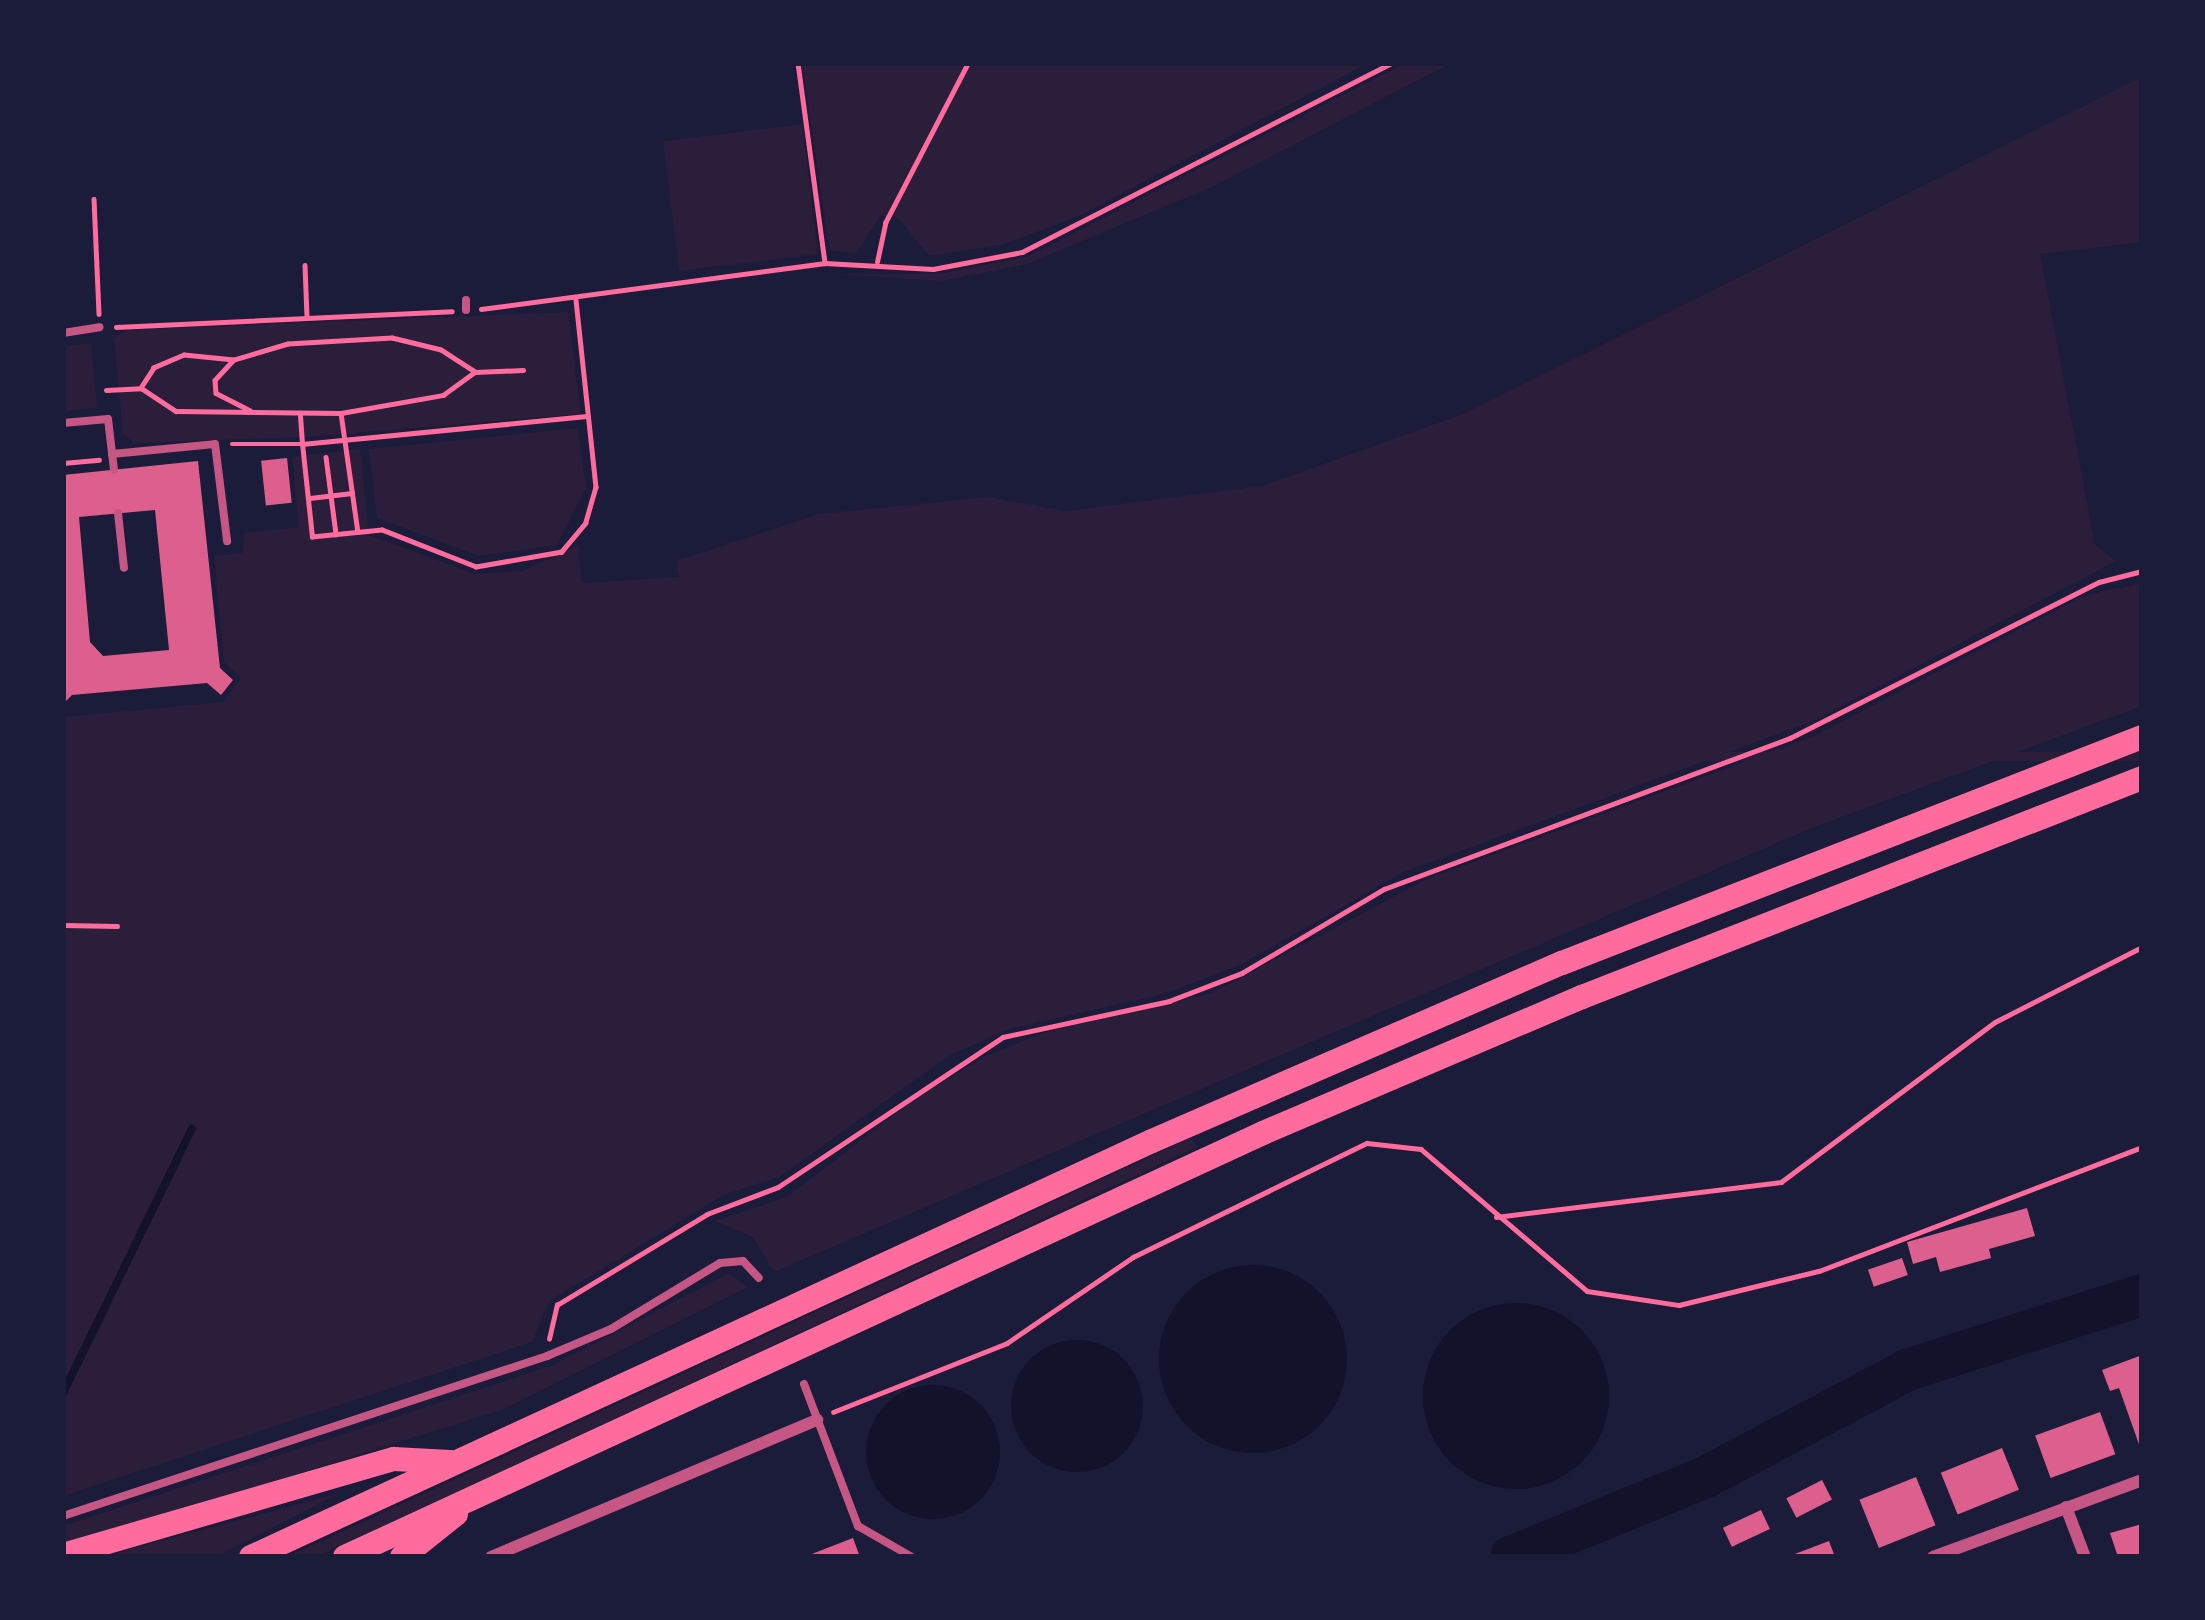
<!DOCTYPE html>
<style>
body{margin:0}
#map{position:relative;width:2205px;height:1620px;overflow:hidden;background:#1b1b3a;font-family:"Archivo Narrow",sans-serif}
div>[style]{position:absolute}
[style*='--x']{left:calc(var(--x)*1px);top:calc(var(--y)*1px);width:calc(var(--w)*1px);rotate:calc(var(--a)*1deg)}
.green>*{inset:0;background:#2a1e3b;transform-origin:0 0}
.water>*{inset:0;background:#12122b}
.round{border-radius:50%}
.stream>*{height:8px;margin:-4px;padding:0 4px;transform-origin:4px;border-radius:4px;background:#12122b}
.river>*{height:42px;margin:-21px;padding:0 21px;transform-origin:21px;border-radius:21px;background:#12122b}
.building>*{inset:0;background:#dd5f8e;transform-origin:0 0}
.path>*{height:4.5px;margin:-2.25px;padding:0 2.25px;transform-origin:2.25px;border-radius:2.25px;background:#ff6b9d}
.service>*{height:8px;margin:-4px;padding:0 4px;transform-origin:4px;border-radius:4px;background:#c65784}
.minor>*{height:12px;margin:-6px;padding:0 6px;transform-origin:6px;border-radius:6px;background:#c65784}
.trunk>*{height:24px;margin:-12px;padding:0 12px;transform-origin:12px;border-radius:12px;background:#ff6b9d}
span{translate:-50% -50%;white-space:nowrap;text-align:center;line-height:1.15;-webkit-text-stroke:12px #1b1b3a;paint-order:stroke}
.frame{position:absolute;inset:0;border:66px solid #1b1b3a;pointer-events:none}
</style>
<div id="map">
<div class="green">
<i style="clip-path:polygon(802px 63px,1368px 63px,1079px 216px,1005px 244px,929px 256px,897px 217px,880px 216px,857px 253px,830px 251px)"></i>
<i style="clip-path:polygon(1405px 63px,1451px 63px,1214px 186px,1027px 264px,941px 281px,837px 274px,939px 274px,1029px 256px)"></i>
<i style="clip-path:polygon(2142px 77px,2142px 242px,2040px 254px,2095px 545px,2116px 561px,1813px 721px,1404px 872px,1240px 965px,1168px 993px,1009px 1029px,950px 1055px,779px 1177px,726px 1194px,549px 1301px,532px 1342px,63px 1496px,63px 717px,223px 702px,241px 678px,224px 662px,214px 556px,243px 553px,244px 533px,299px 527px,292px 457px,360px 449px,369px 535px,475px 574px,523px 571px,578px 545px,582px 583px,679px 577px,676px 561px,819px 514px,988px 497px,1065px 511px,1262px 486px,1463px 414px)"></i>
<i style="left:802px;top:124px;width:131px;height:140px;rotate:83deg"></i>
<i style="clip-path:polygon(568px 312px,581px 414px,306px 437px,134px 443px,123px 434px,114px 338px,126px 330px)"></i>
<i style="clip-path:polygon(91px 343px,97px 408px,63px 411px,63px 346px)"></i>
<i style="clip-path:polygon(578px 428px,586px 488px,557px 545px,479px 556px,377px 518px,369px 449px)"></i>
<i style="clip-path:polygon(2142px 583px,2142px 706px,1812px 828px,774px 1272px,753px 1237px,715px 1221px,787px 1197px,916px 1098px,986px 1056px,1046px 1032px,1212px 993px,1427px 879px,1812px 737px,2083px 596px)"></i>
<i style="left:2142px;top:752px;width:9px;height:508px;rotate:90deg"></i>
<i style="clip-path:polygon(1191px 1138px,1197px 1147px,453px 1494px,316px 1557px,287px 1557px)"></i>
<i style="clip-path:polygon(729px 1273px,748px 1287px,502px 1410px,63px 1547px,63px 1526px,553px 1365px)"></i>
<i style="clip-path:polygon(340px 1493px,216px 1557px,107px 1557px,131px 1549px)"></i>
</div>
<div class="water">
<i class="round" style="left:1159px;top:1265px;width:188px;height:188px"></i>
<i class="round" style="left:1423px;top:1303px;width:186px;height:186px"></i>
<i class="round" style="left:1011px;top:1340px;width:132px;height:132px"></i>
<i class="round" style="left:866px;top:1385px;width:134px;height:134px"></i>
</div>
<div class="stream">
<i style="--x:63;--y:1393;--w:294;--a:-64"></i>
</div>
<div class="river">
<i style="--x:1511;--y:1557;--w:211;--a:-22.3"></i>
<i style="--x:1706;--y:1477;--w:228;--a:-28"></i>
<i style="--x:1907;--y:1370;--w:247;--a:-17.7"></i>
</div>
<div class="building">
<i style="left:287px;top:458px;width:45px;height:26px;rotate:84deg"></i>
<i style="clip-path:polygon(evenodd,198px 461px,220px 668px,233px 680px,221px 695px,207px 683px,72px 695px,63px 704px,63px 475px,198px 461px,155px 510px,169px 650px,103px 656px,90px 642px,79px 517px,155px 510px)"></i>
<i style="clip-path:polygon(2027px 1208px,2035px 1236px,1989px 1249px,1991px 1258px,1940px 1272px,1936px 1257px,1913px 1264px,1907px 1242px)"></i>
<i style="left:1902px;top:1258px;width:18px;height:36px;rotate:71deg"></i>
<i style="clip-path:polygon(2142px 1355px,2142px 1450px,2141px 1450px,2119px 1388px,2110px 1391px,2102px 1370px)"></i>
<i style="left:2100px;top:1412px;width:45px;height:69px;rotate:70deg"></i>
<i style="left:2002px;top:1448px;width:45px;height:66px;rotate:68deg"></i>
<i style="left:1916px;top:1477px;width:52px;height:61px;rotate:68deg"></i>
<i style="left:1822px;top:1480px;width:22px;height:40px;rotate:63deg"></i>
<i style="left:1761px;top:1510px;width:21px;height:42px;rotate:65deg"></i>
<i style="clip-path:polygon(2142px 1524px,2142px 1557px,2118px 1557px,2110px 1533px)"></i>
<i style="clip-path:polygon(853px 1538px,860px 1557px,804px 1557px)"></i>
<i style="clip-path:polygon(1829px 1541px,1835px 1557px,1787px 1557px)"></i>
</div>
<div class="path">
<i style="--x:798;--y:63;--w:202;--a:82.3"></i>
<i style="--x:94;--y:199;--w:115;--a:87.5"></i>
<i style="--x:877;--y:262;--w:40;--a:-78"></i>
<i style="--x:885;--y:223;--w:180;--a:-62.6"></i>
<i style="--x:305;--y:265;--w:53;--a:87.8"></i>
<i style="--x:576;--y:300;--w:188;--a:83.9"></i>
<i style="--x:596;--y:487;--w:37;--a:106"></i>
<i style="--x:586;--y:523;--w:38;--a:130"></i>
<i style="--x:562;--y:552;--w:87;--a:170.1"></i>
<i style="--x:476;--y:567;--w:101;--a:-158.5"></i>
<i style="--x:382;--y:530;--w:70;--a:174.3"></i>
<i style="--x:312;--y:537;--w:94;--a:-96.1"></i>
<i style="--x:302;--y:444;--w:286;--a:-5.6"></i>
<i style="--x:481;--y:309;--w:347;--a:-7.6"></i>
<i style="--x:825;--y:263;--w:108;--a:3.2"></i>
<i style="--x:933;--y:269;--w:91;--a:-10.8"></i>
<i style="--x:1022;--y:252;--w:415;--a:-27.1"></i>
<i style="--x:116;--y:327;--w:336;--a:-2.7"></i>
<i style="--x:233;--y:361;--w:26;--a:133"></i>
<i style="--x:215;--y:380;--w:13;--a:86"></i>
<i style="--x:216;--y:393;--w:38;--a:27"></i>
<i style="--x:475;--y:372;--w:40;--a:-147.1"></i>
<i style="--x:441;--y:350;--w:50;--a:-166.2"></i>
<i style="--x:392;--y:338;--w:104;--a:176.7"></i>
<i style="--x:288;--y:344;--w:56;--a:163.5"></i>
<i style="--x:234;--y:360;--w:50;--a:-174.3"></i>
<i style="--x:184;--y:355;--w:33;--a:157"></i>
<i style="--x:154;--y:368;--w:24;--a:123"></i>
<i style="--x:141;--y:388;--w:42;--a:33.3"></i>
<i style="--x:176;--y:411;--w:165;--a:0.7"></i>
<i style="--x:341;--y:413;--w:104;--a:-10"></i>
<i style="--x:443;--y:395;--w:39;--a:-36"></i>
<i style="--x:475;--y:372;--w:48;--a:-2.4"></i>
<i style="--x:106;--y:390;--w:35;--a:-3"></i>
<i style="--x:341;--y:413;--w:120;--a:81.9"></i>
<i style="--x:232;--y:444;--w:70;--a:0"></i>
<i style="--x:302;--y:444;--w:30;--a:-94"></i>
<i style="--x:326;--y:457;--w:78;--a:82.6"></i>
<i style="--x:63;--y:463;--w:36;--a:-5"></i>
<i style="--x:310;--y:498;--w:42;--a:-6.8"></i>
<i style="--x:63;--y:925;--w:54;--a:1.1"></i>
<i style="--x:1496;--y:1217;--w:287;--a:-7"></i>
<i style="--x:1781;--y:1182;--w:267;--a:-36.8"></i>
<i style="--x:1995;--y:1022;--w:165;--a:-27"></i>
<i style="--x:549;--y:1339;--w:35;--a:-77"></i>
<i style="--x:557;--y:1305;--w:175;--a:-31.2"></i>
<i style="--x:707;--y:1214;--w:76;--a:-20.8"></i>
<i style="--x:778;--y:1187;--w:270;--a:-33.7"></i>
<i style="--x:1003;--y:1037;--w:170;--a:-12.2"></i>
<i style="--x:1169;--y:1001;--w:78;--a:-21"></i>
<i style="--x:1242;--y:973;--w:165;--a:-30.6"></i>
<i style="--x:1384;--y:889;--w:433;--a:-20.4"></i>
<i style="--x:1790;--y:738;--w:346;--a:-26.8"></i>
<i style="--x:2099;--y:582;--w:44;--a:-14.3"></i>
<i style="--x:833;--y:1412;--w:187;--a:-21.6"></i>
<i style="--x:1007;--y:1343;--w:153;--a:-34.3"></i>
<i style="--x:1133;--y:1257;--w:260;--a:-26"></i>
<i style="--x:1367;--y:1143;--w:54;--a:6.3"></i>
<i style="--x:1421;--y:1149;--w:218;--a:40.5"></i>
<i style="--x:1587;--y:1291;--w:93;--a:8.7"></i>
<i style="--x:1679;--y:1305;--w:144;--a:-13.7"></i>
<i style="--x:1819;--y:1271;--w:346;--a:-21"></i>
</div>
<div class="service">
<i style="--x:466;--y:300;--w:10;--a:90"></i>
<i style="--x:63;--y:333;--w:37;--a:-9"></i>
<i style="--x:63;--y:423;--w:45;--a:-5.1"></i>
<i style="--x:108;--y:419;--w:51;--a:83.3"></i>
<i style="--x:112;--y:454;--w:103;--a:-5.5"></i>
<i style="--x:215;--y:444;--w:98;--a:82.9"></i>
<i style="--x:118;--y:513;--w:55;--a:83.8"></i>
<i style="--x:804;--y:1384;--w:152;--a:69.2"></i>
<i style="--x:858;--y:1526;--w:62;--a:29.9"></i>
<i style="--x:63;--y:1516;--w:510;--a:-18.29"></i>
<i style="--x:547;--y:1356;--w:69;--a:-22.9"></i>
<i style="--x:611;--y:1329;--w:127;--a:-31.2"></i>
<i style="--x:720;--y:1263;--w:23;--a:-5"></i>
<i style="--x:743;--y:1261;--w:23;--a:47"></i>
</div>
<div class="minor">
<i style="--x:2066;--y:1507;--w:53;--a:69.2"></i>
<i style="--x:491;--y:1557;--w:354;--a:-22.8"></i>
<i style="--x:1933;--y:1557;--w:223;--a:-20.2"></i>
</div>
<div class="trunk">
<i style="--x:63;--y:1555;--w:345;--a:-16.2"></i>
<i style="--x:394;--y:1459;--w:56;--a:3.1"></i>
<i style="--x:251;--y:1557;--w:992;--a:-24.78"></i>
<i style="--x:1152;--y:1141;--w:447;--a:-23.5"></i>
<i style="--x:1562;--y:963;--w:622;--a:-21.29"></i>
<i style="--x:345;--y:1557;--w:1011;--a:-24.79"></i>
<i style="--x:1263;--y:1133;--w:347;--a:-23.1"></i>
<i style="--x:1582;--y:997;--w:601;--a:-21.36"></i>
<i style="--x:402;--y:1557;--w:69;--a:-38.5"></i>
</div>
<div class="frame"></div>
</div>
